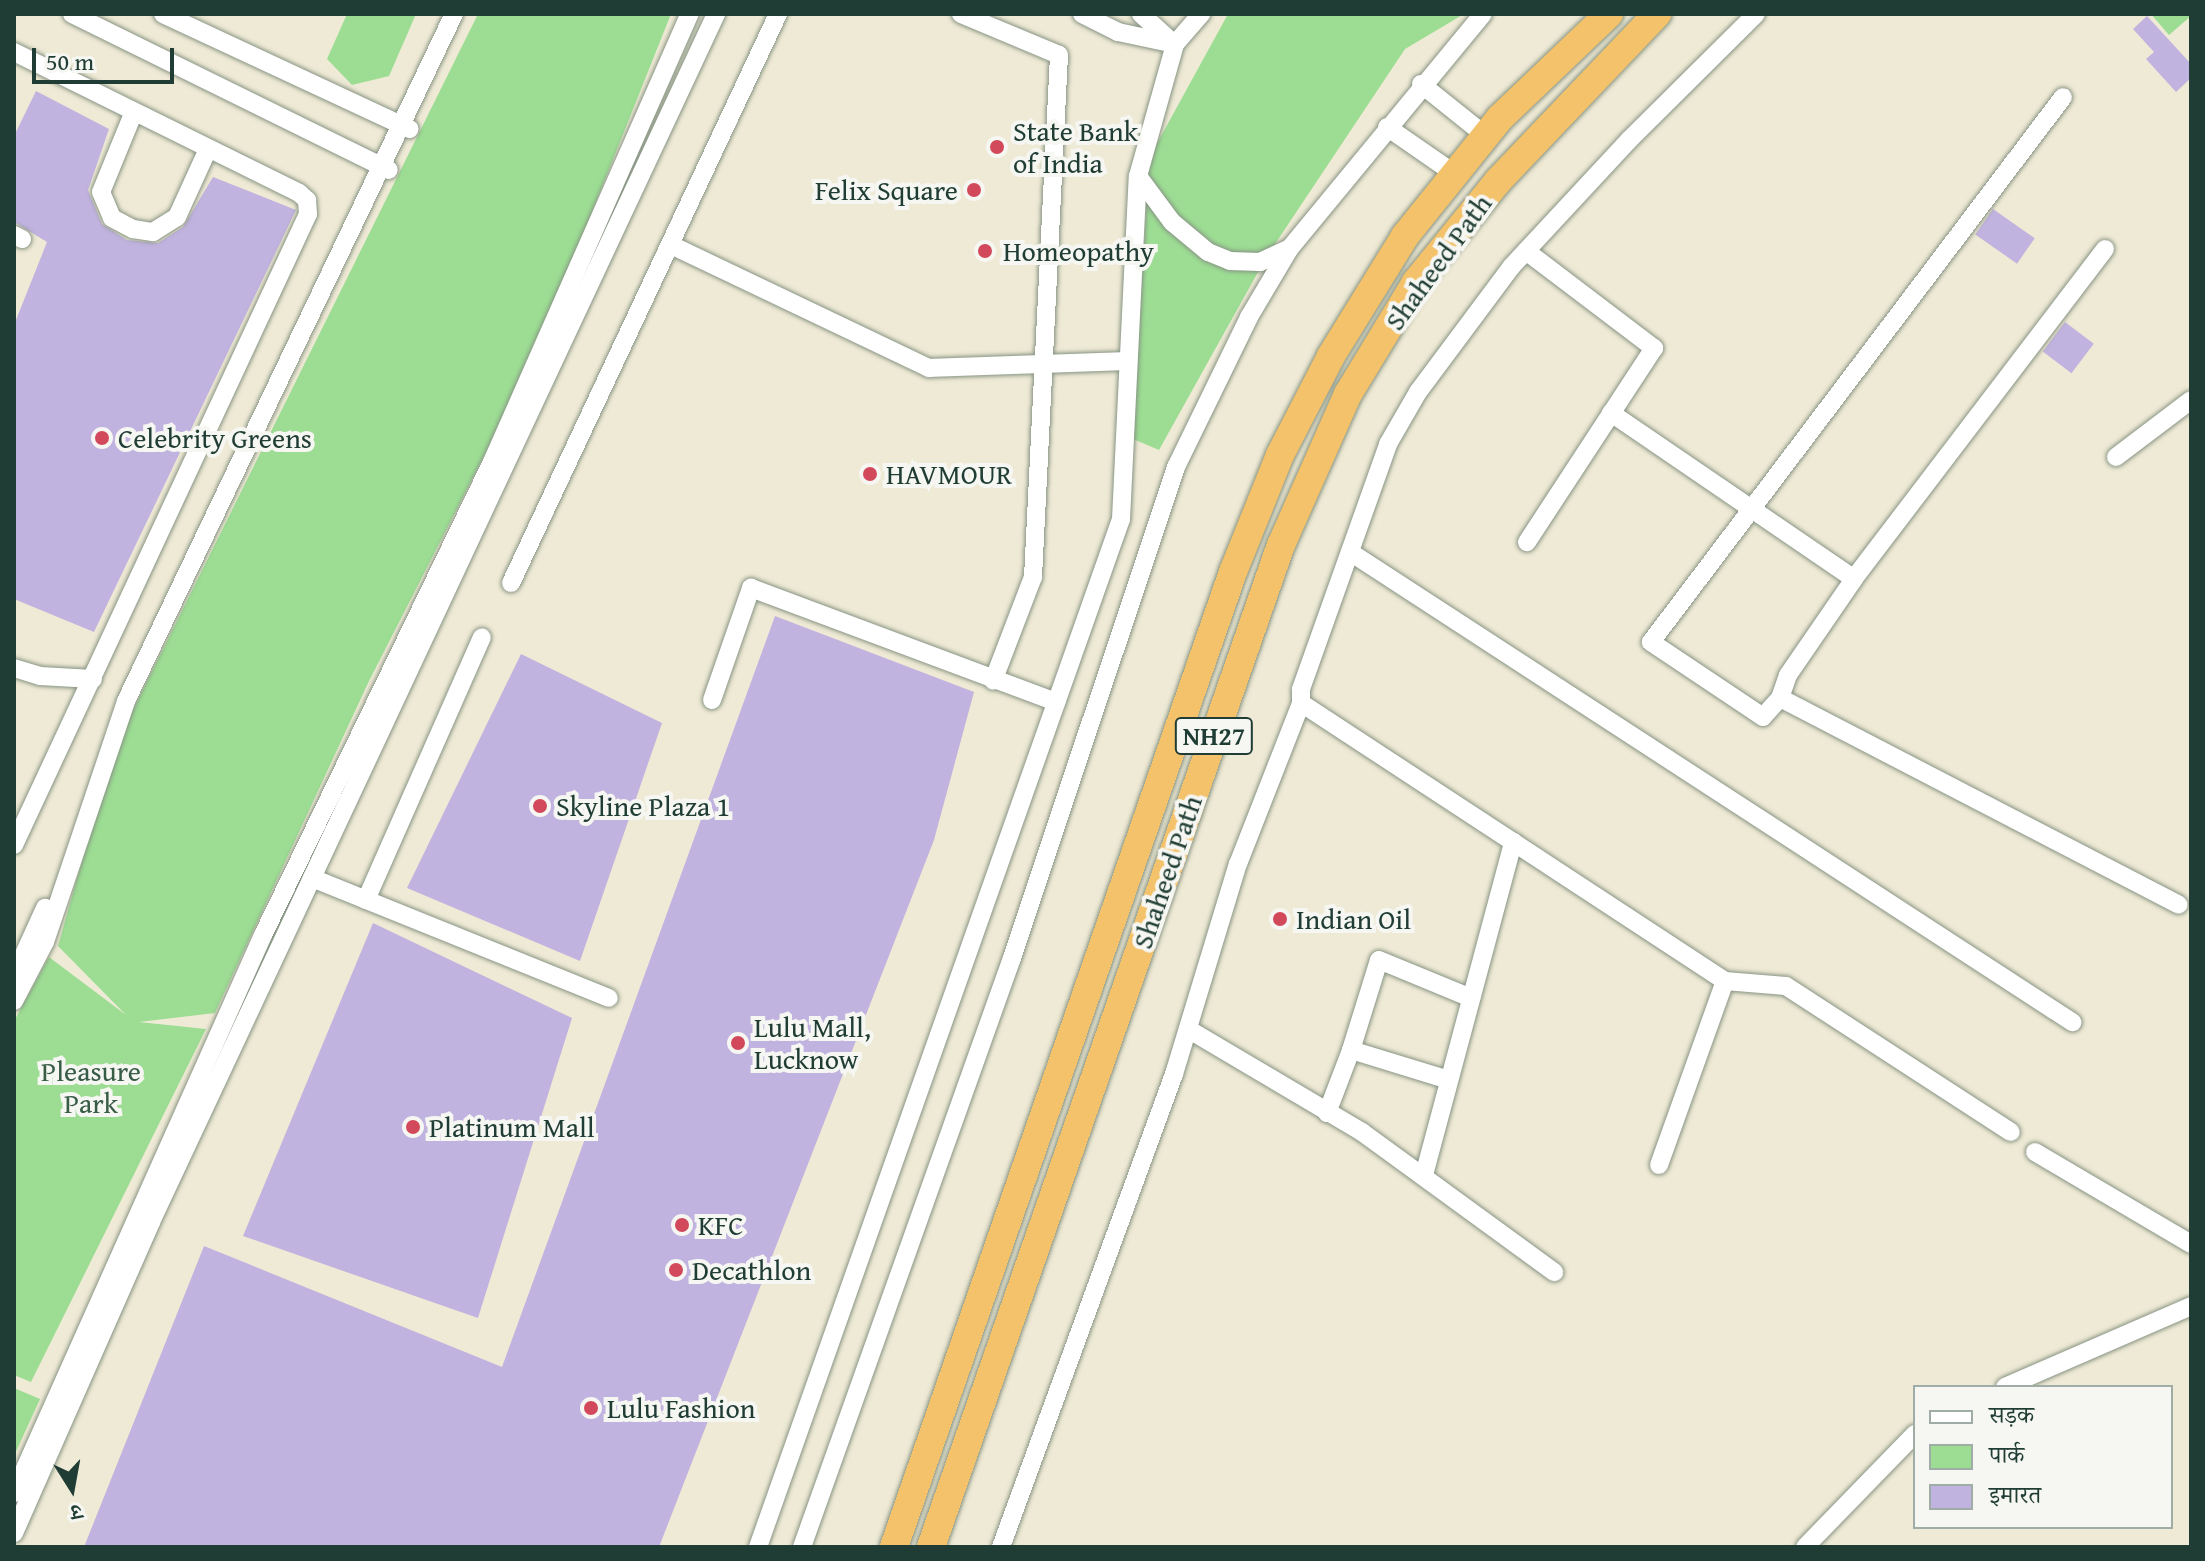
<!DOCTYPE html>
<meta charset="utf-8">
<style>
body{margin:0}
#map{position:relative;width:2205px;height:1561px;overflow:hidden;background:#efead5;font-family:"Gentium Book Plus","Noto Serif Devanagari",serif}
div>[style]{position:absolute}
[style*='--x']{left:calc(var(--x)*1px);top:calc(var(--y)*1px);width:calc(var(--w)*1px);rotate:calc(var(--a)*1deg)}
.green>*{inset:0;background:#9cdd93}
.building>*{inset:0;background:#c1b3df;transform-origin:0 0}
.roads{filter:drop-shadow(0 0 2px #879484) drop-shadow(0 0 2px #879484)}
.minor>*{height:18px;margin:-9px;padding:0 9px;transform-origin:9px;border-radius:9px;background:#fff}
.highway>*{height:28px;margin:-14px;padding:0 14px;transform-origin:14px;border-radius:14px;background:#f3c26a}
.dots>*{width:22px;height:22px;translate:-50% -50%;box-sizing:border-box;border:4px solid #f6f6f2;border-radius:50%}
span{translate:-50% -50%;white-space:nowrap;text-align:center;line-height:1.15;-webkit-text-stroke:8px #f6f6f2;paint-order:stroke}
.shield-label span{padding:2px 6px;background:#f6f6f2;border:2px solid;border-radius:6px;-webkit-text-stroke-width:0}
.shield-label{font-size:26px;color:#1f3d34;font-weight:700}
.poi-label{font-size:28px;color:#1f3d34}
.left{translate:0 -50%;text-align:left}
.right{translate:-100% -50%;text-align:right}
.street-label{font-size:28px;color:#1f3d34}
.park-label{font-size:28px;color:#385d47}
.frame{position:absolute;inset:0;border:16px solid #1f3d34;pointer-events:none}
.legend{position:absolute;left:1913px;top:1385px;width:260px;height:144px;box-sizing:border-box;background:#f6f6f2;border:2px solid #a0aca6;margin:0;padding:10px 14px;list-style:none;font-size:24px;color:#1f3d34}
.legend li{display:flex;align-items:center;gap:16px;height:40px}
.legend b{width:40px;border:2px solid #a0aca6}
.north{position:absolute;left:32px;top:1449px;width:80px;height:80px;-webkit-text-stroke:6px #f6f6f2;paint-order:stroke;rotate:169deg;font-size:22px;font-weight:700;line-height:32px;text-align:center;color:#1f3d34}
.north::after{content:'';display:block;margin:auto;width:28px;height:36px;background:#1f3d34;clip-path:polygon(50% 0,100% 100%,50% 72%,0 100%)}
.scale{position:absolute;left:32px;top:48px;width:142px;height:36px;box-sizing:border-box;border:4px solid #1f3d34;border-top:0;padding-left:10px;font-size:24px;line-height:28px;white-space:nowrap;color:#1f3d34;-webkit-text-stroke:6px #f6f6f2;paint-order:stroke}
</style>
<div id="map">
<div class="green">
<i style="clip-path:polygon(347px 14px,416px 14px,389px 76px,352px 85px,327px 59px)"></i>
<i style="clip-path:polygon(478px 14px,671px 14px,533px 360px,369px 681px,215px 1013px,139px 1022px,206px 1029px,31px 1382px,14px 1375px,14px 1021px,49px 957px,126px 1015px,58px 946px,114px 748px)"></i>
<i style="clip-path:polygon(1228px 14px,1464px 14px,1405px 49px,1267px 256px,1159px 450px,1133px 439px,1149px 158px)"></i>
<i style="clip-path:polygon(2151px 14px,2191px 14px,2191px 16px,2169px 35px)"></i>
<i style="clip-path:polygon(14px 1388px,40px 1399px,14px 1456px)"></i>
</div>
<div class="building">
<i style="clip-path:polygon(2147px 16px,2191px 64px,2191px 78px,2176px 92px,2146px 59px,2154px 52px,2133px 29px)"></i>
<i style="clip-path:polygon(36px 91px,109px 129px,88px 190px,102px 224px,127px 240px,158px 243px,183px 227px,213px 177px,296px 210px,94px 632px,14px 599px,14px 325px,47px 242px,14px 222px,14px 136px)"></i>
<i style="left:1993px;top:209px;width:51px;height:31px;rotate:35deg"></i>
<i style="left:2065px;top:322px;width:36px;height:37px;rotate:37deg"></i>
<i style="clip-path:polygon(775px 616px,974px 692px,934px 840px,659px 1547px,84px 1547px,204px 1246px,502px 1367px)"></i>
<i style="clip-path:polygon(521px 654px,662px 723px,580px 961px,407px 888px)"></i>
<i style="clip-path:polygon(373px 923px,572px 1018px,478px 1318px,243px 1236px)"></i>
</div>
<div class="roads">
<div class="minor">
<i style="--x:72;--y:14;--w:353;--a:26.2"></i>
<i style="--x:163;--y:14;--w:272;--a:25"></i>
<i style="--x:961;--y:14;--w:106;--a:22.7"></i>
<i style="--x:1059;--y:55;--w:523;--a:92.85"></i>
<i style="--x:1033;--y:577;--w:111;--a:111"></i>
<i style="--x:1082;--y:14;--w:40;--a:26.6"></i>
<i style="--x:1118;--y:32;--w:58;--a:11.9"></i>
<i style="--x:1141;--y:14;--w:43;--a:42.2"></i>
<i style="--x:14;--y:52;--w:318;--a:26.3"></i>
<i style="--x:299;--y:193;--w:11;--a:41"></i>
<i style="--x:307;--y:200;--w:14;--a:86"></i>
<i style="--x:308;--y:214;--w:696;--a:114.98"></i>
<i style="--x:1421;--y:84;--w:83;--a:38.7"></i>
<i style="--x:133;--y:114;--w:84;--a:112.3"></i>
<i style="--x:101;--y:192;--w:28;--a:67"></i>
<i style="--x:112;--y:218;--w:24;--a:28"></i>
<i style="--x:133;--y:229;--w:20;--a:9"></i>
<i style="--x:153;--y:232;--w:28;--a:-32"></i>
<i style="--x:177;--y:217;--w:75;--a:-65.5"></i>
<i style="--x:1387;--y:127;--w:83;--a:34.7"></i>
<i style="--x:1138;--y:176;--w:57;--a:53.5"></i>
<i style="--x:1172;--y:222;--w:47;--a:39.8"></i>
<i style="--x:1208;--y:252;--w:24;--a:22"></i>
<i style="--x:1230;--y:261;--w:30;--a:2"></i>
<i style="--x:1260;--y:262;--w:33;--a:-25"></i>
<i style="--x:14;--y:235;--w:9;--a:27"></i>
<i style="--x:671;--y:245;--w:286;--a:25.5"></i>
<i style="--x:929;--y:368;--w:197;--a:-2"></i>
<i style="--x:2105;--y:249;--w:415;--a:127.3"></i>
<i style="--x:1854;--y:579;--w:116;--a:124.5"></i>
<i style="--x:1788;--y:675;--w:24;--a:109"></i>
<i style="--x:1780;--y:698;--w:449;--a:27.4"></i>
<i style="--x:1526;--y:251;--w:161;--a:37.2"></i>
<i style="--x:1654;--y:348;--w:232;--a:123.2"></i>
<i style="--x:1611;--y:413;--w:294;--a:34.3"></i>
<i style="--x:2116;--y:457;--w:94;--a:-37.2"></i>
<i style="--x:1350;--y:552;--w:862;--a:33.06"></i>
<i style="--x:511;--y:583;--w:629;--a:-64.86"></i>
<i style="--x:14;--y:668;--w:27;--a:17"></i>
<i style="--x:40;--y:676;--w:53;--a:3.2"></i>
<i style="--x:1780;--y:698;--w:25;--a:132"></i>
<i style="--x:1763;--y:717;--w:135;--a:-146.2"></i>
<i style="--x:1651;--y:642;--w:683;--a:-52.91"></i>
<i style="--x:712;--y:700;--w:119;--a:-70.8"></i>
<i style="--x:751;--y:588;--w:326;--a:20.5"></i>
<i style="--x:1301;--y:703;--w:507;--a:33.25"></i>
<i style="--x:1725;--y:981;--w:61;--a:4.7"></i>
<i style="--x:1786;--y:986;--w:268;--a:33"></i>
<i style="--x:312;--y:878;--w:320;--a:22"></i>
<i style="--x:366;--y:900;--w:287;--a:-66.2"></i>
<i style="--x:14;--y:976;--w:75;--a:-65.5"></i>
<i style="--x:14;--y:1001;--w:67;--a:-62.3"></i>
<i style="--x:45;--y:942;--w:254;--a:-71.4"></i>
<i style="--x:126;--y:701;--w:761;--a:-64.48"></i>
<i style="--x:1188;--y:1029;--w:202;--a:30.6"></i>
<i style="--x:1362;--y:1132;--w:238;--a:36.1"></i>
<i style="--x:1351;--y:1050;--w:94;--a:-72.7"></i>
<i style="--x:1379;--y:960;--w:100;--a:22.4"></i>
<i style="--x:1327;--y:1113;--w:67;--a:-69.1"></i>
<i style="--x:1351;--y:1050;--w:102;--a:17"></i>
<i style="--x:2035;--y:1152;--w:181;--a:30.5"></i>
<i style="--x:1659;--y:1165;--w:195;--a:-70.3"></i>
<i style="--x:1424;--y:1175;--w:345;--a:-75"></i>
<i style="--x:2005;--y:1387;--w:203;--a:-23.5"></i>
<i style="--x:14;--y:1493;--w:611;--a:-65.95"></i>
<i style="--x:263;--y:935;--w:526;--a:-64.17"></i>
<i style="--x:492;--y:462;--w:490;--a:-66.2"></i>
<i style="--x:14;--y:1533;--w:340;--a:-66.2"></i>
<i style="--x:151;--y:1222;--w:1334;--a:-64.93"></i>
<i style="--x:758;--y:1547;--w:1090;--a:-70.55"></i>
<i style="--x:1121;--y:519;--w:343;--a:-87.2"></i>
<i style="--x:1138;--y:176;--w:137;--a:-74.3"></i>
<i style="--x:1175;--y:44;--w:40;--a:-49"></i>
<i style="--x:802;--y:1547;--w:625;--a:-70.38"></i>
<i style="--x:1012;--y:958;--w:518;--a:-71.53"></i>
<i style="--x:1176;--y:467;--w:167;--a:-64"></i>
<i style="--x:1249;--y:317;--w:80;--a:-59.3"></i>
<i style="--x:1290;--y:248;--w:303;--a:-50.5"></i>
<i style="--x:1001;--y:1547;--w:504;--a:-69.91"></i>
<i style="--x:1174;--y:1074;--w:220;--a:-73.1"></i>
<i style="--x:1238;--y:864;--w:173;--a:-68.6"></i>
<i style="--x:1301;--y:703;--w:14;--a:-90"></i>
<i style="--x:1301;--y:689;--w:260;--a:-70.4"></i>
<i style="--x:1388;--y:444;--w:60;--a:-60"></i>
<i style="--x:1418;--y:392;--w:157;--a:-53.3"></i>
<i style="--x:1512;--y:266;--w:172;--a:-47.1"></i>
<i style="--x:1629;--y:140;--w:179;--a:-44.8"></i>
<i style="--x:1805;--y:1547;--w:158;--a:-45.8"></i>
</div>
<div class="highway">
<i style="--x:894;--y:1547;--w:1032;--a:-70.83"></i>
<i style="--x:1233;--y:572;--w:126;--a:-68.1"></i>
<i style="--x:1280;--y:455;--w:111;--a:-62.7"></i>
<i style="--x:1331;--y:356;--w:141;--a:-58.3"></i>
<i style="--x:1405;--y:236;--w:151;--a:-51.2"></i>
<i style="--x:1500;--y:118;--w:151;--a:-43.7"></i>
<i style="--x:931;--y:1547;--w:1061;--a:-70.75"></i>
<i style="--x:1281;--y:545;--w:165;--a:-66.1"></i>
<i style="--x:1348;--y:394;--w:131;--a:-58.7"></i>
<i style="--x:1416;--y:282;--w:130;--a:-50.9"></i>
<i style="--x:1498;--y:181;--w:231;--a:-46.4"></i>
</div>
</div>
<div class="dots">
<i style="left:997px;top:147px;background:#d1495b"></i>
<i style="left:974px;top:190px;background:#d1495b"></i>
<i style="left:985px;top:251px;background:#d1495b"></i>
<i style="left:102px;top:438px;background:#d1495b"></i>
<i style="left:870px;top:474px;background:#d1495b"></i>
<i style="left:540px;top:806px;background:#d1495b"></i>
<i style="left:1280px;top:919px;background:#d1495b"></i>
<i style="left:738px;top:1043px;background:#d1495b"></i>
<i style="left:413px;top:1127px;background:#d1495b"></i>
<i style="left:682px;top:1225px;background:#d1495b"></i>
<i style="left:676px;top:1270px;background:#d1495b"></i>
<i style="left:591px;top:1408px;background:#d1495b"></i>
</div>
<div class="shield-label">
<span style="left:1214px;top:736px">NH27</span>
</div>
<div class="poi-label">
<span class="left" style="left:1013px;top:147px">State Bank<br>of India</span>
<span class="right" style="left:958px;top:190px">Felix Square</span>
<span class="left" style="left:1003px;top:251px">Homeopathy</span>
<span class="left" style="left:118px;top:438px">Celebrity Greens</span>
<span class="left" style="left:886px;top:474px">HAVMOUR</span>
<span class="left" style="left:556px;top:806px">Skyline Plaza 1</span>
<span class="left" style="left:1296px;top:919px">Indian Oil</span>
<span class="left" style="left:754px;top:1043px">Lulu Mall,<br>Lucknow</span>
<span class="left" style="left:429px;top:1127px">Platinum Mall</span>
<span class="left" style="left:698px;top:1225px">KFC</span>
<span class="left" style="left:692px;top:1270px">Decathlon</span>
<span class="left" style="left:607px;top:1408px">Lulu Fashion</span>
</div>
<div class="street-label">
<span style="left:1438px;top:262px;rotate:-54deg">Shaheed Path</span>
<span style="left:1167px;top:872px;rotate:-71deg">Shaheed Path</span>
</div>
<div class="park-label">
<span style="left:91px;top:1087px">Pleasure<br>Park</span>
</div>
<div class="frame"></div>
<ul class="legend">
<li><b style="height:10px;background:#fff"></b>सड़क</li>
<li><b style="height:22px;background:#9cdd93"></b>पार्क</li>
<li><b style="height:22px;background:#c1b3df"></b>इमारत</li>
</ul>
<div class="north">उ</div>
<div class="scale">50 m</div>
</div>
